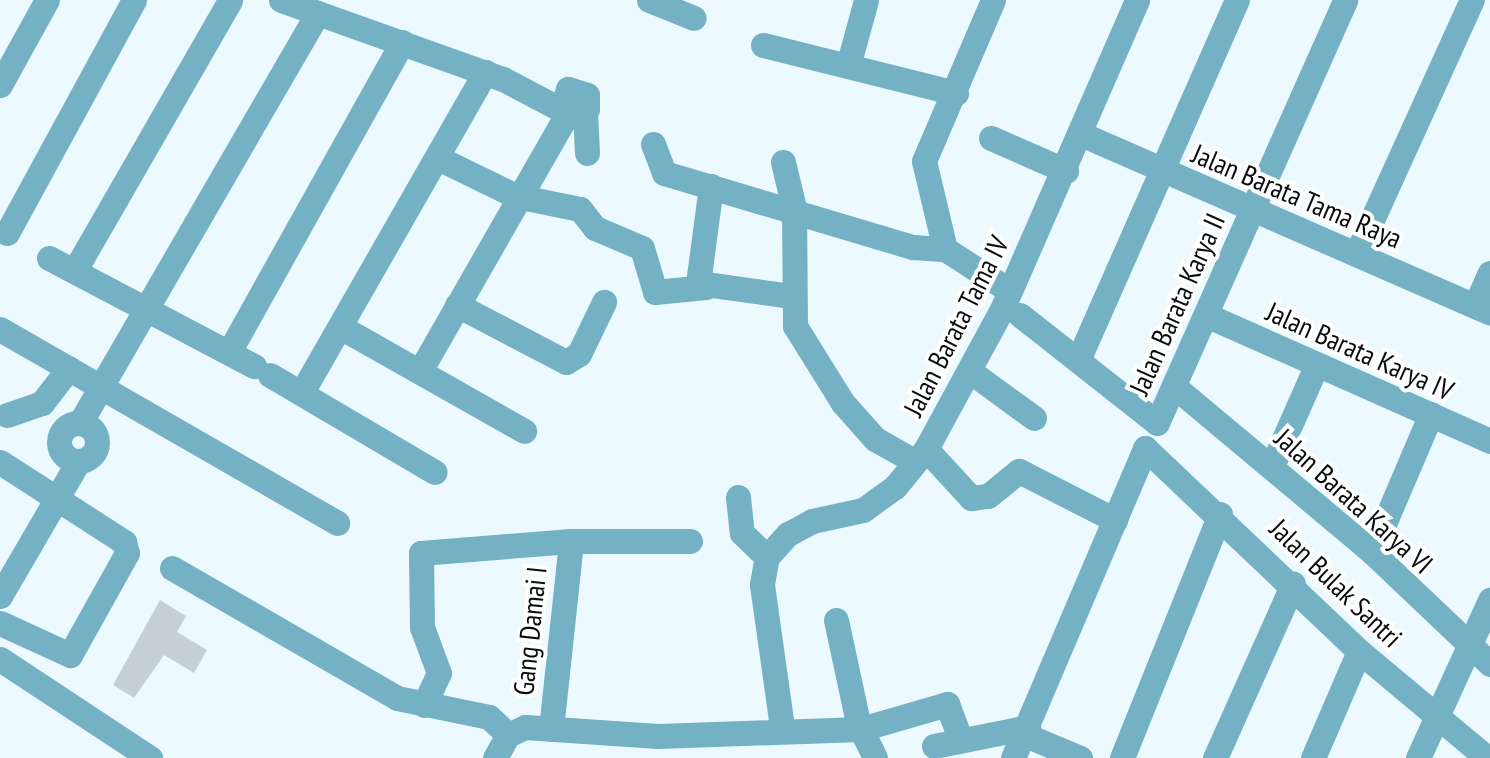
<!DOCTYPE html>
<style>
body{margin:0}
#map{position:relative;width:1490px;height:758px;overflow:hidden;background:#ecf9fe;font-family:"PT Sans Narrow",sans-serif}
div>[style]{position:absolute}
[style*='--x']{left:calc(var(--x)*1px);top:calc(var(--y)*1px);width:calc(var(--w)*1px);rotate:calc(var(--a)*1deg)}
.building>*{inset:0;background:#c4d0d5}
.minor>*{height:25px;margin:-12.5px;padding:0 12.5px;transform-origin:12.5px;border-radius:12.5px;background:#75b1c4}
.minor>.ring{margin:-12.5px;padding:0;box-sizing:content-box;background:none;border:25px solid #75b1c4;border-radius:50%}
span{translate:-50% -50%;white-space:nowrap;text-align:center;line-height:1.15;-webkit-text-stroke:8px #fff;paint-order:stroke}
.street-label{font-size:28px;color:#080c0d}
</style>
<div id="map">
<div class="building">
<i style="clip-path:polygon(160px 600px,186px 616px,177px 632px,207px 650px,194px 673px,164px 655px,134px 698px,113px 685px)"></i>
</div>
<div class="minor">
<i style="--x:281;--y:0;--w:236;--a:19.6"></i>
<i style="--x:503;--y:79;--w:81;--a:27.8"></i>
<i style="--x:575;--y:117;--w:14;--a:-34"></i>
<i style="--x:587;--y:109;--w:14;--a:-90"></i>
<i style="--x:587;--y:95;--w:20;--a:-162"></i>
<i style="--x:568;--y:89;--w:21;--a:107"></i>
<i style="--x:649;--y:0;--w:48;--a:21.8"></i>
<i style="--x:993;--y:0;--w:175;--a:113.2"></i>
<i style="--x:924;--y:161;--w:90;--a:76.6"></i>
<i style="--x:945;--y:249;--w:77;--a:32.9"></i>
<i style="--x:763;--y:45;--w:199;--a:14"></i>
<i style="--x:848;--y:66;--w:68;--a:-74.7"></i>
<i style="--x:0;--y:85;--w:97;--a:-61.1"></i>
<i style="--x:585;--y:112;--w:41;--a:87.2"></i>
<i style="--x:1081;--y:134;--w:446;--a:23.6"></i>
<i style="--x:991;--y:138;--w:82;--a:23.7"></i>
<i style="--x:653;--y:144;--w:31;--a:69"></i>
<i style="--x:664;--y:173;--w:260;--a:16.6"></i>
<i style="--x:913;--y:247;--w:32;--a:4"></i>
<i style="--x:438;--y:158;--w:87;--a:26"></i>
<i style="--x:516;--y:196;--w:65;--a:11.5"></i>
<i style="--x:580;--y:209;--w:24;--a:52"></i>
<i style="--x:595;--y:228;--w:51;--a:23.1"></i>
<i style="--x:642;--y:248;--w:46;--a:73.5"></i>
<i style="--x:655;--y:292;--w:51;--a:-5.6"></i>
<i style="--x:783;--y:162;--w:47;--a:76.6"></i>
<i style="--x:794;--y:208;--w:118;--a:89.5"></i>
<i style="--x:795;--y:326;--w:91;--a:58.1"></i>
<i style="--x:843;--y:403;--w:48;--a:48.4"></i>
<i style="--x:875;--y:439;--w:45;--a:29.4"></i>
<i style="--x:711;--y:186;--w:98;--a:97.6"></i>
<i style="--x:698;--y:283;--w:93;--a:8"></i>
<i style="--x:7;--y:233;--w:265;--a:-61.4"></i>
<i style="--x:1357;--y:253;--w:278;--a:-65.6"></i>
<i style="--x:49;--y:258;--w:232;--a:27.8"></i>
<i style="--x:75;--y:270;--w:311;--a:-60.1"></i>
<i style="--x:457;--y:305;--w:123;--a:27.6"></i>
<i style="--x:566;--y:362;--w:15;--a:-32"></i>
<i style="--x:579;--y:354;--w:58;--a:-64.3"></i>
<i style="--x:1475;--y:306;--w:36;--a:-66"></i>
<i style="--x:1020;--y:315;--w:174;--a:38.2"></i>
<i style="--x:1157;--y:423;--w:463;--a:-66"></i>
<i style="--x:1206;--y:315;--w:311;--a:23.9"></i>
<i style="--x:0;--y:329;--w:389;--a:29.9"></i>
<i style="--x:344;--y:329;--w:207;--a:29.5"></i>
<i style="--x:229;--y:352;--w:355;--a:-60.8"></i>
<i style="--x:1079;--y:358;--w:391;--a:-66.2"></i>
<i style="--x:420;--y:371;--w:296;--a:-60.2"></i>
<i style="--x:971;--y:372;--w:78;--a:36.1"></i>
<i style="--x:270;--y:375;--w:191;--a:30.5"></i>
<i style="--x:1175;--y:387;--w:257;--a:39.9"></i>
<i style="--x:1372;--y:552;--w:163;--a:43.5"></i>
<i style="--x:302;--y:392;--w:369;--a:-60.2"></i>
<i style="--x:7;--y:415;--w:37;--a:-19"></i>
<i style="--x:42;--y:403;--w:44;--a:-52.4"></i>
<i class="ring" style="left:59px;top:423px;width:13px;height:13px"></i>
<i style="--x:80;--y:423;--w:474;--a:-59.9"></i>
<i style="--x:926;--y:449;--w:67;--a:47.4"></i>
<i style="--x:971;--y:498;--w:17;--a:-7"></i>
<i style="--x:988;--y:496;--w:40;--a:-39"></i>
<i style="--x:1019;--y:471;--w:108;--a:27"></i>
<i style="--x:0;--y:462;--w:148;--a:32.8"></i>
<i style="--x:124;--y:542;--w:11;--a:75"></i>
<i style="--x:127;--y:553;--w:117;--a:119.2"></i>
<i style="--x:70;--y:655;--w:77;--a:-155.4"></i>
<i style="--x:1272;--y:466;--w:111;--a:-66.2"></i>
<i style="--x:738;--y:497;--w:36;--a:84"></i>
<i style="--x:742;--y:533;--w:35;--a:44"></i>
<i style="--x:1372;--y:552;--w:150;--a:-66.9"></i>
<i style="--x:172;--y:568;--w:260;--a:30"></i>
<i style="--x:397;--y:698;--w:94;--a:11.7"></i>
<i style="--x:489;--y:717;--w:26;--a:43"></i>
<i style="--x:0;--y:596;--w:155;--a:-59.8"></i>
<i style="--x:836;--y:620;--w:109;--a:77.9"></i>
<i style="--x:0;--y:659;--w:180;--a:33.4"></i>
<i style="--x:424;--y:705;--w:35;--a:-65"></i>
<i style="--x:439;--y:673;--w:49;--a:-110.3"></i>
<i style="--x:422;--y:627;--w:74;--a:-90.8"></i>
<i style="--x:421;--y:553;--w:150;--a:-4.6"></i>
<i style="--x:571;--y:541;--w:119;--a:0"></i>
<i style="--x:782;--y:727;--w:144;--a:-98"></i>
<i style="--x:762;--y:584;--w:27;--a:-80"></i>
<i style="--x:767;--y:557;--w:31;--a:-48"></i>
<i style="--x:788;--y:534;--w:27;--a:-28"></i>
<i style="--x:812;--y:521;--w:52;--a:-12.2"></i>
<i style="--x:863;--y:510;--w:39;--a:-36"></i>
<i style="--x:895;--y:487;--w:49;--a:-50.8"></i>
<i style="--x:926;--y:449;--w:162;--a:-61.5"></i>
<i style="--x:1003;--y:307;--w:335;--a:-66.4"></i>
<i style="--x:551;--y:729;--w:189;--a:-83.9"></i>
<i style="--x:861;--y:729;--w:32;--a:64"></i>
<i style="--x:1023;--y:734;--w:62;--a:22.8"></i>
<i style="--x:934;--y:746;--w:96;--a:-11.4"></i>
<i style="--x:495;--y:758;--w:26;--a:-61"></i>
<i style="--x:508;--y:735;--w:19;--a:-25"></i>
<i style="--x:525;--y:727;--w:133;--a:3.9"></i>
<i style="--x:658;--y:736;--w:203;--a:-2"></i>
<i style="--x:861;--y:729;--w:90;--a:-16.2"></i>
<i style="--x:947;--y:704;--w:39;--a:69"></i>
<i style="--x:1013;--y:758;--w:337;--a:-66.9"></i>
<i style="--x:1145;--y:448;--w:295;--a:43.5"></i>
<i style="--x:1359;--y:651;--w:167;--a:39.9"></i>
<i style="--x:1122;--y:758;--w:263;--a:-68.1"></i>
<i style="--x:1215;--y:758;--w:191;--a:-65.9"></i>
<i style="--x:1313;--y:758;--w:116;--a:-66.7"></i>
<i style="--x:1418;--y:758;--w:174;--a:-65.5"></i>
</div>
<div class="street-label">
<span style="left:1297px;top:196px;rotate:23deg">Jalan Barata Tama Raya</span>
<span style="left:1177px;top:304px;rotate:-66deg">Jalan Barata Karya II</span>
<span style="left:956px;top:326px;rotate:-63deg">Jalan Barata Tama IV</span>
<span style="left:1360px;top:351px;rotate:24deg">Jalan Barata Karya IV</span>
<span style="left:1354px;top:501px;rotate:42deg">Jalan Barata Karya VI</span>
<span style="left:1336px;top:583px;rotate:44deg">Jalan Bulak Santri</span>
<span style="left:530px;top:631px;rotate:-84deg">Gang Damai I</span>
</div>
</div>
